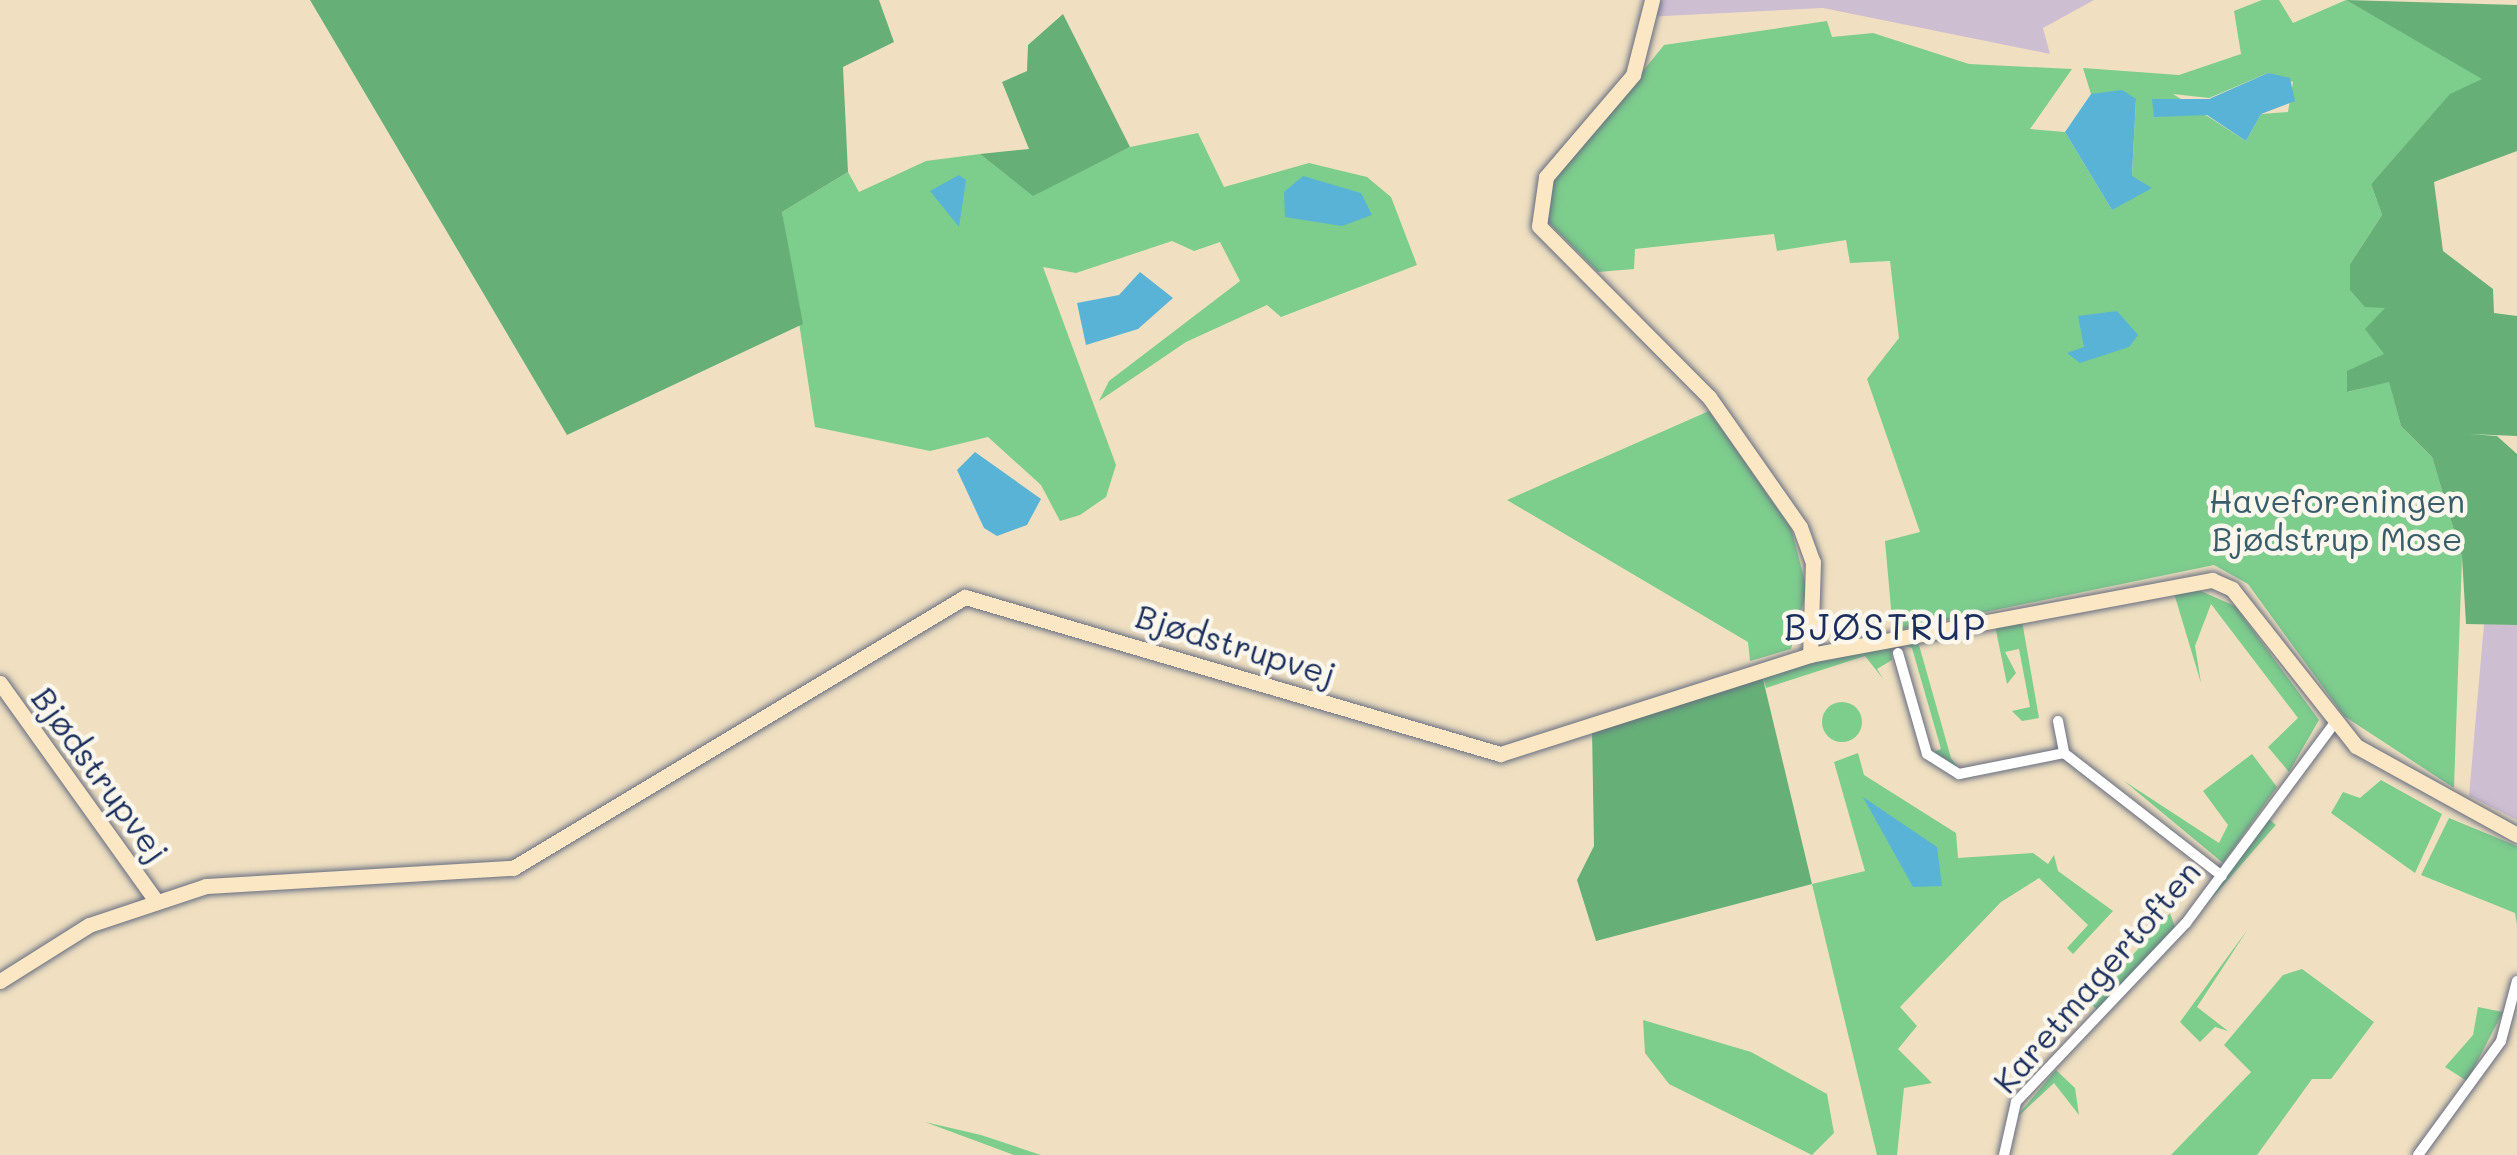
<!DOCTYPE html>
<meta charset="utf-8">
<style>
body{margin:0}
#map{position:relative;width:2517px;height:1155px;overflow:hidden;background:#f0e0c1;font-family:Mali,sans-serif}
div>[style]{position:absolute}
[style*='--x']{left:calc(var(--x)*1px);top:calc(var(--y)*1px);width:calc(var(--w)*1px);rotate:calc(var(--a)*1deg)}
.industrial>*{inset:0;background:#cebed1}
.green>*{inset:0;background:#7dcd8d;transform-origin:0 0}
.round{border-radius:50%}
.forest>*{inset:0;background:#66b078}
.water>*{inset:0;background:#59b3d7}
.roads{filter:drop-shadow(0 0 3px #666d81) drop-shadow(0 0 3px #666d81)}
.street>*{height:10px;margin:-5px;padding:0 5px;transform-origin:5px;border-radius:5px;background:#fff}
.secondary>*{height:15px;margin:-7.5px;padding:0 7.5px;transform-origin:7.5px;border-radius:7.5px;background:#fbe7c3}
span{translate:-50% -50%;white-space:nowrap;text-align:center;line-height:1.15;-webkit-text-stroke:9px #fbf7ec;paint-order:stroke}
.park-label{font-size:33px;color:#385e6c}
.street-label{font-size:33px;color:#1b2f5e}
.neighbourhood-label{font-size:36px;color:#1b2f5e;letter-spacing:3px}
</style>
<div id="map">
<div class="industrial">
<i style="clip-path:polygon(1646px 0,2094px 0,2043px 28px,2050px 54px,1823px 8px,1644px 17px)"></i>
<i style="clip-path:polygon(2484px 624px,2517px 625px,2517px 820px,2469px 796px)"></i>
</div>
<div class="green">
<i style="clip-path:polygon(evenodd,2262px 0,2279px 0,2293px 23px,2346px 0,2484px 79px,2432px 115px,2371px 184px,2382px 215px,2350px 264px,2386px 307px,2385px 355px,2348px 392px,2389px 381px,2401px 426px,2432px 457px,2462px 557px,2454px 788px,2344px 716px,2248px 584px,2214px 565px,1893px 631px,1885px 541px,1920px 532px,1867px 379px,1899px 338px,1890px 261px,1850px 263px,1846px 240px,1777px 251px,1774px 234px,1635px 249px,1634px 269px,1598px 272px,1547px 221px,1553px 182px,1664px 45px,1827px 21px,1832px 37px,1873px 33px,1969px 64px,2072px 69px,2030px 129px,2065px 132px,2112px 210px,2132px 177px,2136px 99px,2091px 94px,2083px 68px,2179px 75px,2241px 54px,2234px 11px,2262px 0,2268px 73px,2293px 82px,2288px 112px,2261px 114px,2246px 141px,2173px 94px,2209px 98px,2268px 73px,2262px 0,2117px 311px,2113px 351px,2084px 348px,2090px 318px,2117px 311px)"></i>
<i style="clip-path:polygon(1198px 133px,1224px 187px,1309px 163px,1367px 177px,1391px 197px,1417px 265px,1281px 317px,1267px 305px,1186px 342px,1099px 401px,1109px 381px,1240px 281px,1220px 242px,1194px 251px,1172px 241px,1076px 273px,1043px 267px,1116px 465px,1106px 497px,1080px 515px,1060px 521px,1041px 485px,988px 437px,930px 451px,815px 427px,782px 212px,848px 172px,859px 192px,926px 161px,980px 154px,1033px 195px,1130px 147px)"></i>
<i style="clip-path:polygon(1709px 411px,1791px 528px,1807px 589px,1791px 649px,1750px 661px,1748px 642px,1507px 500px)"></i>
<i style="clip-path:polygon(2194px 588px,2235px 606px,2319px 720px,2289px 772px,2268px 747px,2298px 718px,2211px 604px,2195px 646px,2201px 683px,2173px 590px)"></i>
<i style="clip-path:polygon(2022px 621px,2039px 718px,2022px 721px,2012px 711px,2030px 707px,2019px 649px,2005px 652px,2016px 673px,2007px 684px,1995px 626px)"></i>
<i style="clip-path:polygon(1917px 638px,1951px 758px,1959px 769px,1931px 753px,1941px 749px,1912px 648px,1895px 642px)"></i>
<i style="clip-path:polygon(1891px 642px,1892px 660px,1877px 669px,1884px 680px,1865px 656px,1766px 688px,1762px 675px,1790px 664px)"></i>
<i class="round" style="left:1822px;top:702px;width:40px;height:40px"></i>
<i style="clip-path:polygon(1858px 753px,1864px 775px,1956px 833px,1958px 858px,2033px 853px,2048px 864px,2054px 855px,2058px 871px,2113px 911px,2073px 954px,2067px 948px,2088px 925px,2039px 878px,2001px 902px,1900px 1007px,1917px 1026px,1898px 1049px,1932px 1083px,1904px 1088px,1897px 1155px,1877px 1155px,1812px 884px,1865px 871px,1834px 762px)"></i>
<i style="clip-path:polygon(2252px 754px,2277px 787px,2223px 863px,2124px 781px,2219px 843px,2228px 825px,2203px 791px)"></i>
<i style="clip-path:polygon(2381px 780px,2442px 814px,2415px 873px,2331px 813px,2343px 792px,2360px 798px)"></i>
<i style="clip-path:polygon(2449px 818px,2517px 846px,2517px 925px,2515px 913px,2421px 875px)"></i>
<i style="left:2269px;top:819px;width:9px;height:130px;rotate:41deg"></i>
<i style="clip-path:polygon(2170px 913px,2175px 927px,2098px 1011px,2090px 1003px)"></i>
<i style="clip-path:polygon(2248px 929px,2197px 1007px,2228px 1031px,2215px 1027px,2200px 1042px,2180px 1022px)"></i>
<i style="clip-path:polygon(2302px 969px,2374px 1022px,2331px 1079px,2312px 1079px,2257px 1155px,2171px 1155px,2251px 1072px,2224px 1045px,2283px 975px)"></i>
<i style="clip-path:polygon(2478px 1007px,2503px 1012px,2467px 1081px,2445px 1067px,2473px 1035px)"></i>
<i style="clip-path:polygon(1643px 1020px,1751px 1052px,1827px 1094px,1834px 1133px,1812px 1155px,1669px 1084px,1645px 1053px)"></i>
<i style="clip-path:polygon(2056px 1070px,2075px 1088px,2079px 1115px,2054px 1083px,2013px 1121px)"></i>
<i style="clip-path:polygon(925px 1122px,981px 1135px,1041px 1155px,1014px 1155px)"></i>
</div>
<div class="forest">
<i style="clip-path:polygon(310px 0,879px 0,894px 42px,843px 67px,848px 172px,782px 212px,803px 324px,567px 435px)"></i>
<i style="clip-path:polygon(2346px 0,2517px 5px,2517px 151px,2434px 182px,2443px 251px,2493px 289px,2494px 313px,2517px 316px,2517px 436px,2469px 434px,2497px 436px,2517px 454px,2517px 625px,2466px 624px,2462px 557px,2432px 457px,2401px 426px,2389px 382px,2347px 392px,2347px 371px,2384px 354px,2365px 329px,2385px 308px,2365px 307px,2350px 290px,2350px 264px,2382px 215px,2371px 184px,2450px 94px,2482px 79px)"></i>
<i style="clip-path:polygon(1063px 14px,1130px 147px,1033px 196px,980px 154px,1029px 149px,1002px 82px,1027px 71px,1028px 45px)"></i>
<i style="clip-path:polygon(1762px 675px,1812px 884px,1596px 941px,1577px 880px,1594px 846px,1592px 730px)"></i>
</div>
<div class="water">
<i style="clip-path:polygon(2268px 73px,2290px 78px,2295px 101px,2261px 114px,2246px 141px,2207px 115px,2154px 117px,2152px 99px,2209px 99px)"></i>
<i style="clip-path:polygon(2122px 90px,2136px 99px,2132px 176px,2152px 188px,2112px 210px,2065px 132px,2091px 94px)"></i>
<i style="clip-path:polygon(959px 175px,966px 180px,959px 227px,930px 191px)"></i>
<i style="clip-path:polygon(1303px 176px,1361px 193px,1372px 215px,1342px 226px,1285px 217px,1284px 192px)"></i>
<i style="clip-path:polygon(1140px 272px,1173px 298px,1138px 329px,1086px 345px,1077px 303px,1119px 295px)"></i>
<i style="clip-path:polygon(2117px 311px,2138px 335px,2129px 347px,2080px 363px,2067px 353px,2084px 347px,2078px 316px)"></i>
<i style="clip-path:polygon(975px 452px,1041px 499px,1027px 525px,997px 536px,984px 528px,957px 470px)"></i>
<i style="clip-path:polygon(1863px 797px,1937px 847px,1942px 886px,1913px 887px)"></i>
</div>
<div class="roads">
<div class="street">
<i style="--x:1898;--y:653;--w:105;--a:74"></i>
<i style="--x:1927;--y:754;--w:38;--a:32"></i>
<i style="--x:1959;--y:774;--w:107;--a:-11.3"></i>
<i style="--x:2064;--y:753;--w:200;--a:37.9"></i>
<i style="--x:2058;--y:721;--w:33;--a:79"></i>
<i style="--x:2004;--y:1155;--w:54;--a:-77.2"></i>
<i style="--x:2016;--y:1102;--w:247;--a:-46.5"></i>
<i style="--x:2186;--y:923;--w:247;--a:-53.4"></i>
<i style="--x:2418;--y:1155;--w:141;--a:-53.9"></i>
<i style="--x:2501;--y:1041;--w:62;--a:-75.1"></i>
</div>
<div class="secondary">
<i style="--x:1652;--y:0;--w:77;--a:104.2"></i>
<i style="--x:1633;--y:75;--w:134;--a:130.5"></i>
<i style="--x:1546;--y:177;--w:49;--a:98.1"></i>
<i style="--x:1539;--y:226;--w:241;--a:45.2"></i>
<i style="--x:1709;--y:397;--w:159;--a:55"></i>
<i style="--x:1800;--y:527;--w:37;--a:70"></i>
<i style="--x:1813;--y:562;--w:93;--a:91.8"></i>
<i style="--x:0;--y:683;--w:264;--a:54.4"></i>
<i style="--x:0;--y:981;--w:105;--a:-32.2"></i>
<i style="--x:89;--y:925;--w:123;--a:-18.4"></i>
<i style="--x:206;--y:886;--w:308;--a:-3.4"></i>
<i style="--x:513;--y:868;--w:527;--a:-30.95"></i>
<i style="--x:965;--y:597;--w:558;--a:16.35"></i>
<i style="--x:1500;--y:754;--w:325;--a:-17.7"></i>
<i style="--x:1810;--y:655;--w:409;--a:-10.6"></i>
<i style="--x:2212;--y:580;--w:22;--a:24"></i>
<i style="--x:2232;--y:589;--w:200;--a:51.7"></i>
<i style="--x:2356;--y:746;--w:184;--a:28.9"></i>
</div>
</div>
<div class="park-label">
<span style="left:2337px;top:519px">Haveforeningen<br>Bjødstrup Mose</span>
</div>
<div class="street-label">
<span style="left:1236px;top:644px;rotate:17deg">Bjødstrupvej</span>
<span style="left:101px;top:774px;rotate:54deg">Bjødstrupvej</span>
<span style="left:2096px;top:976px;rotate:-49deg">Karetmagertoften</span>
</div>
<div class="neighbourhood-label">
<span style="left:1886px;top:626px">BJØSTRUP</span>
</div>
</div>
